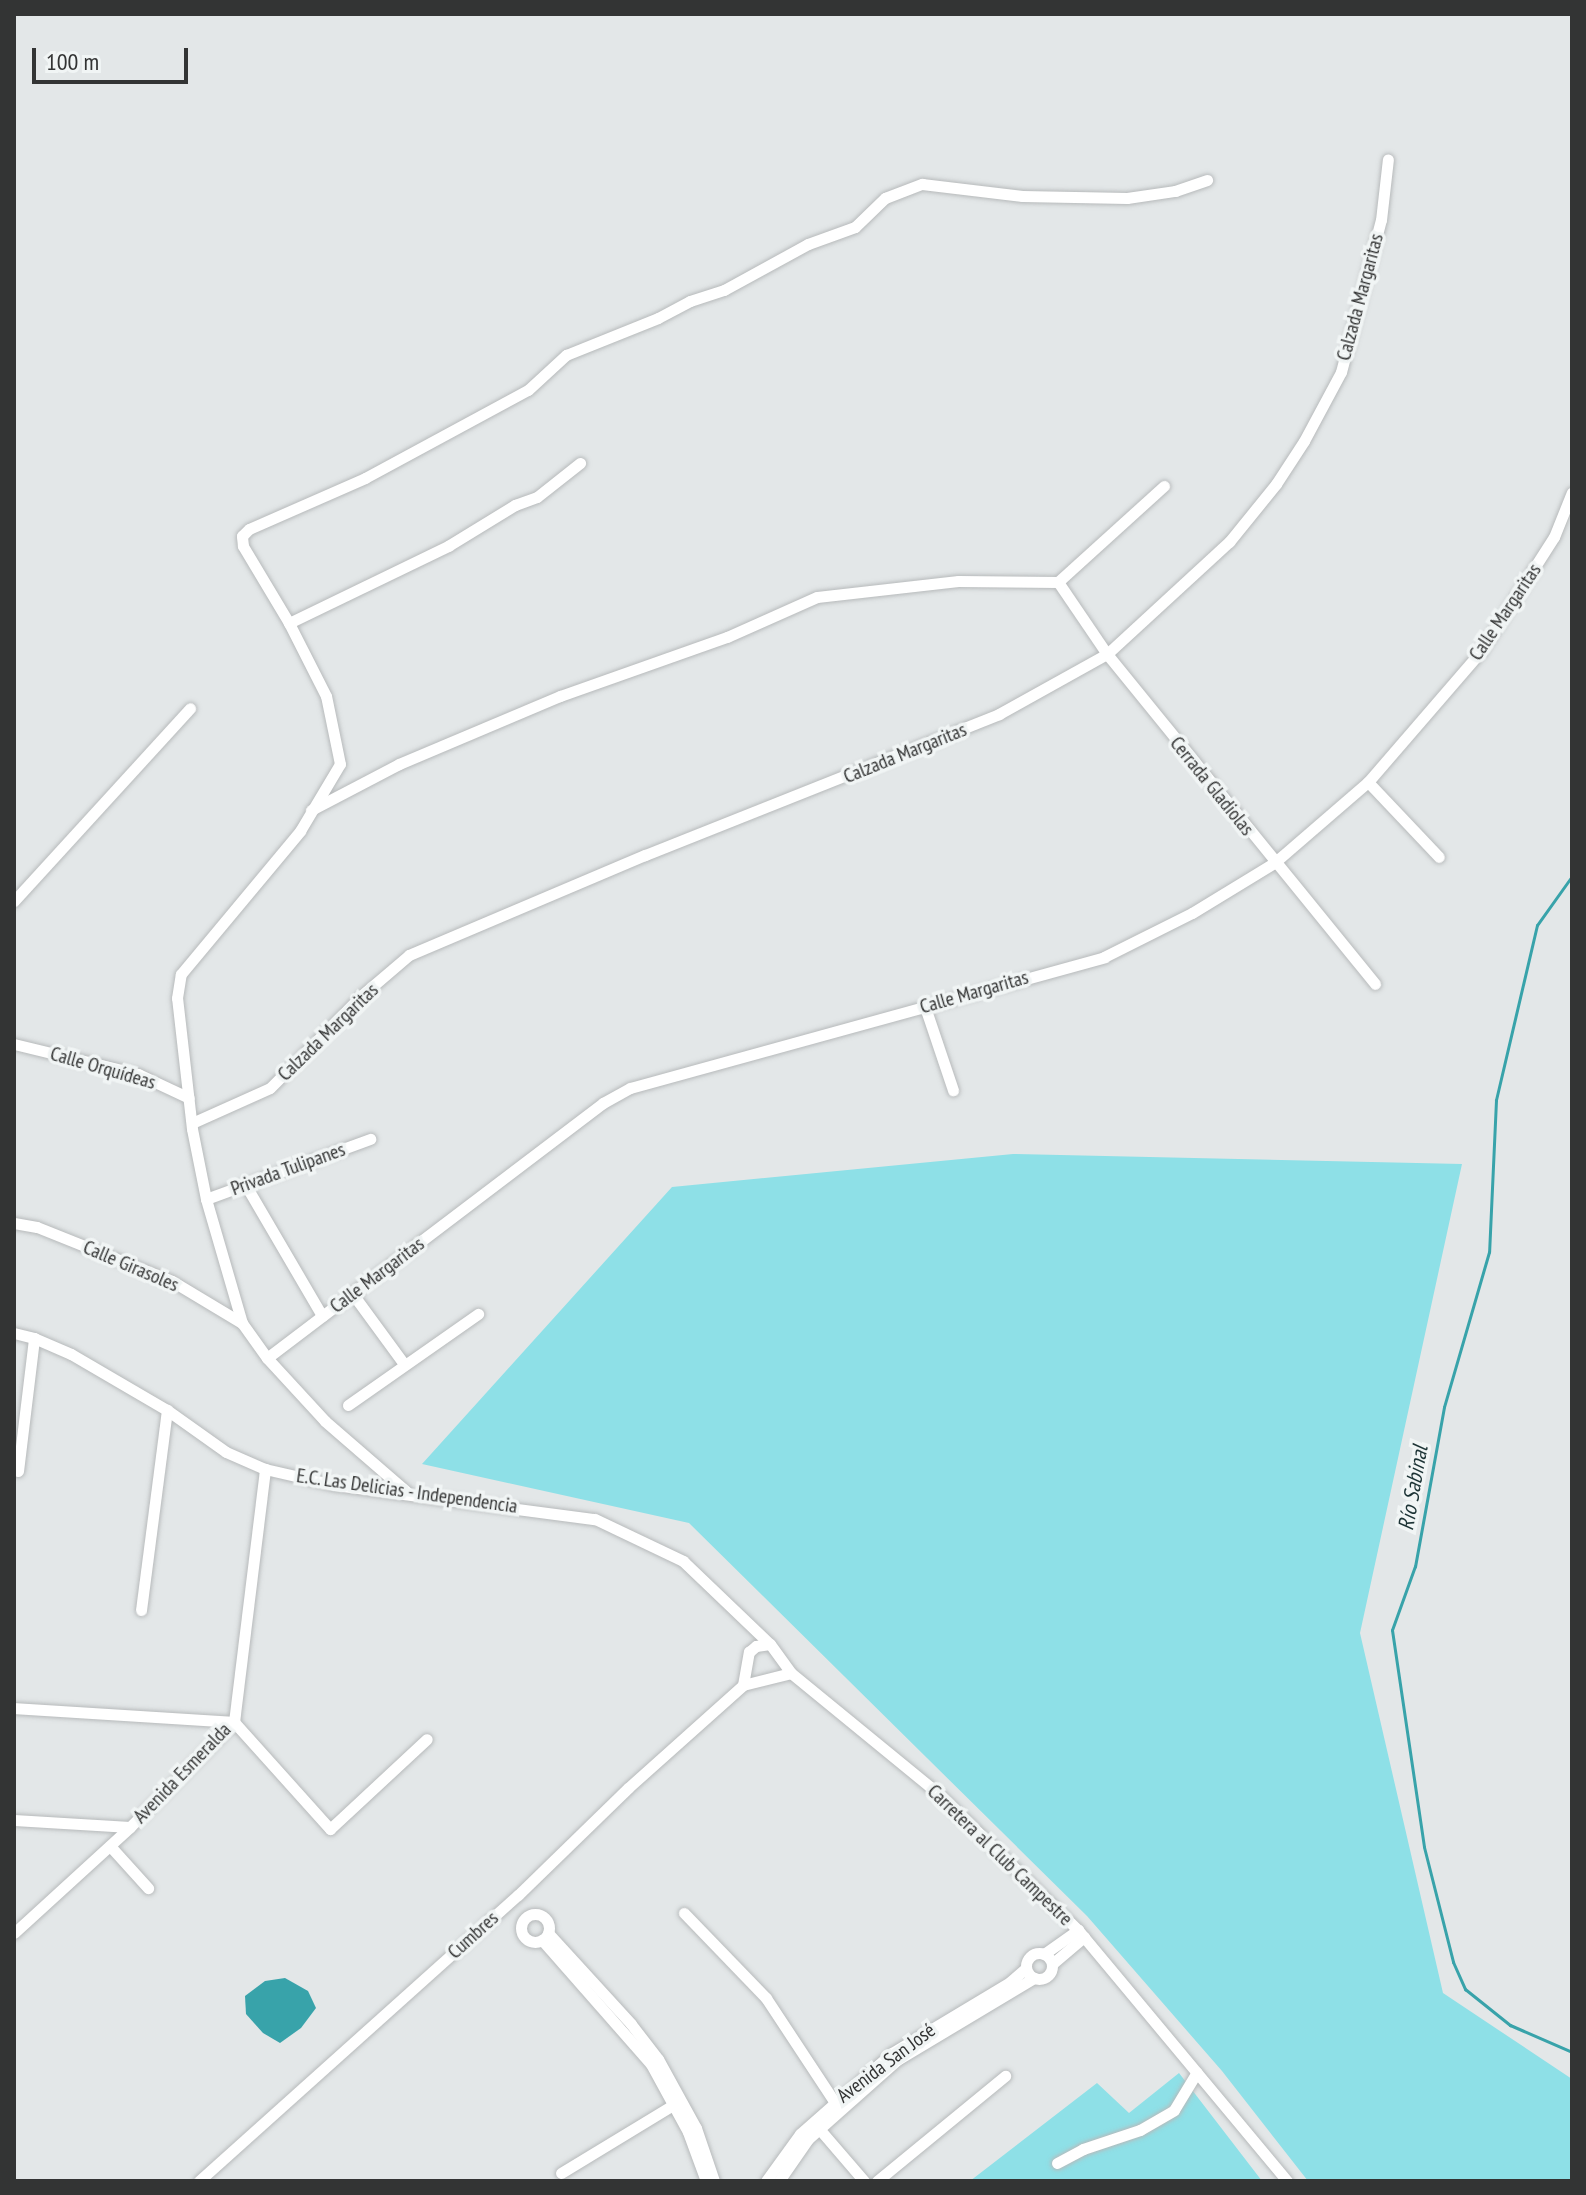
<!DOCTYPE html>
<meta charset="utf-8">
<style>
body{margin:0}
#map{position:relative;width:1586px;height:2195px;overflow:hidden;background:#e3e7e8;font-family:"PT Sans Narrow",sans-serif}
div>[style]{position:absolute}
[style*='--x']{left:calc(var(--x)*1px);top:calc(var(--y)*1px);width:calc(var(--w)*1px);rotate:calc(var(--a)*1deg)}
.green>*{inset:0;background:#8ee0e7}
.water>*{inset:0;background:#38a3aa}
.stream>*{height:3px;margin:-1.5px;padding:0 1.5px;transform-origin:1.5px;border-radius:1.5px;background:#38a3aa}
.roads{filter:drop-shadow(0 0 2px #b7babb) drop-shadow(0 0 2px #b7babb)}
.minor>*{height:11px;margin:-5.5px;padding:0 5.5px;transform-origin:5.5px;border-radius:5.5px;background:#fff}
.minor>.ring{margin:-5.5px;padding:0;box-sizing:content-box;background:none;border:11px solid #fff;border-radius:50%}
span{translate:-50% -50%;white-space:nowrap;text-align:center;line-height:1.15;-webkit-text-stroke:7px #f1f5f5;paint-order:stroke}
.street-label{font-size:20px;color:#333434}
.water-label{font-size:22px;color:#1d3436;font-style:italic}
.frame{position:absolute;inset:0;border:16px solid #333434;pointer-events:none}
.scale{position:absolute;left:32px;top:48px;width:156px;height:36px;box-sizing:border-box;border:4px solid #333434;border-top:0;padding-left:10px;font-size:24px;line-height:28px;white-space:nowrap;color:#333434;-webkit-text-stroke:6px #f1f5f5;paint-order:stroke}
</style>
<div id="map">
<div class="green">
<i style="clip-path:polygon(1013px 1154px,1462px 1164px,1360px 1633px,1443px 1993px,1572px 2079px,1572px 2181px,1308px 2181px,1222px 2071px,1087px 1916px,689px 1523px,422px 1464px,672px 1187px)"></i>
<i style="clip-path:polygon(1179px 2073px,1262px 2181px,970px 2181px,1097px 2083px,1129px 2113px)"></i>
</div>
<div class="water">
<i style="clip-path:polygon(285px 1978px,308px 1991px,316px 2008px,301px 2028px,280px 2043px,263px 2033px,246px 2014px,245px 1996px,265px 1981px)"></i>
</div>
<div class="stream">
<i style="--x:1572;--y:876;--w:60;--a:125.5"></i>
<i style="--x:1537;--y:925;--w:180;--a:103.2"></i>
<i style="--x:1496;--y:1100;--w:152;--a:92.6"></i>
<i style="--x:1489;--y:1252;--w:161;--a:106.2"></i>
<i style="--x:1444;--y:1407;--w:162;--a:100.3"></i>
<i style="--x:1415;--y:1566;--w:68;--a:109.8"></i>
<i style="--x:1392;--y:1630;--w:219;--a:81.6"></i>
<i style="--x:1424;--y:1847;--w:119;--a:75.8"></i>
<i style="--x:1453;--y:1962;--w:30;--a:66"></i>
<i style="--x:1465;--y:1989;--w:58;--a:38.7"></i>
<i style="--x:1510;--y:2025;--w:68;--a:23.5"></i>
</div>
<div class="roads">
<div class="minor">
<i style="--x:1058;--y:582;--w:87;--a:55.8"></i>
<i style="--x:1107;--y:654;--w:425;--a:50.9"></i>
<i style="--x:289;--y:623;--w:177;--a:-25.8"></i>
<i style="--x:448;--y:546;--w:79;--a:-31.5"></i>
<i style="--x:515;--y:505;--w:23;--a:-20"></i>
<i style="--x:537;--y:497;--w:55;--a:-38.3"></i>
<i style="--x:1368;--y:782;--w:103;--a:46.6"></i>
<i style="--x:311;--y:810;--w:99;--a:-27.6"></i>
<i style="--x:399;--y:764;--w:175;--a:-22.9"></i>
<i style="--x:560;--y:696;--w:177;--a:-19.5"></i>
<i style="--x:727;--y:637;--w:98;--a:-24"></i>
<i style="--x:817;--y:597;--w:142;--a:-6.5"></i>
<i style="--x:958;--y:581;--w:100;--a:0.6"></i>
<i style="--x:1058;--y:582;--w:143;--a:-42.2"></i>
<i style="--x:14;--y:901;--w:261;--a:-47.6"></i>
<i style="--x:925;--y:1007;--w:88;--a:71.4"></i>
<i style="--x:14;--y:1044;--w:128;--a:13.6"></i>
<i style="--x:138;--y:1074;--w:56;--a:25.2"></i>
<i style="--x:192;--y:1123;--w:85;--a:-24.2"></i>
<i style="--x:270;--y:1088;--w:129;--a:-45.3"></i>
<i style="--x:361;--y:996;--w:63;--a:-40.5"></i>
<i style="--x:409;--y:955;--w:256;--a:-23"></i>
<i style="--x:645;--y:855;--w:381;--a:-21.7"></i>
<i style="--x:999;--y:714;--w:124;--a:-29.1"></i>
<i style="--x:1107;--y:654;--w:166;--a:-42.6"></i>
<i style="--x:1229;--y:542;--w:75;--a:-51"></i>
<i style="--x:1276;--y:484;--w:51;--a:-56.9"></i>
<i style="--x:1304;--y:441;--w:78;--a:-61.8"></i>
<i style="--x:1341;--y:372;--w:157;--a:-75.3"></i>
<i style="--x:1381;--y:220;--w:61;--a:-83.5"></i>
<i style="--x:245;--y:1184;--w:153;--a:59.7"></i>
<i style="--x:206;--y:1199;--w:175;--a:-20.1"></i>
<i style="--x:14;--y:1223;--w:23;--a:10"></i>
<i style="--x:37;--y:1227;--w:145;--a:21.8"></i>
<i style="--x:172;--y:1281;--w:82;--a:31"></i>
<i style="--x:352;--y:1293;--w:88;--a:53.8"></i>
<i style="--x:14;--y:1333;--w:21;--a:14"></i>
<i style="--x:34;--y:1338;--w:40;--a:23.4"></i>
<i style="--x:71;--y:1354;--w:111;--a:30.3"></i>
<i style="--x:167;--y:1410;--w:72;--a:35.4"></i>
<i style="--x:226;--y:1452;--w:43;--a:23.6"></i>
<i style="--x:265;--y:1469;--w:72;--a:12.9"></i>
<i style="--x:335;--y:1485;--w:262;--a:7.5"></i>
<i style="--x:595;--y:1519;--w:98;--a:25.5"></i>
<i style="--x:683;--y:1561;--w:120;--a:43.7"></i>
<i style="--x:770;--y:1644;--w:36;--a:54"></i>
<i style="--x:791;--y:1673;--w:193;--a:39.3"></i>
<i style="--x:940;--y:1795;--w:193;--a:44.4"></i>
<i style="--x:1078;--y:1930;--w:327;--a:50.2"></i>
<i style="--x:267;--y:1358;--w:422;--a:-37.2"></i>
<i style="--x:603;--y:1103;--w:31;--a:-29"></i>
<i style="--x:630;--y:1088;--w:492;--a:-15.4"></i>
<i style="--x:1104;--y:957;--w:98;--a:-26.6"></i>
<i style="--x:1192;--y:913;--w:96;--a:-31.4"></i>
<i style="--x:1274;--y:863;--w:124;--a:-40.8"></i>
<i style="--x:1368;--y:782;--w:173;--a:-49.2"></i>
<i style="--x:1481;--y:651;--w:135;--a:-57.4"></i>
<i style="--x:1554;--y:537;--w:48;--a:-68.2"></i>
<i style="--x:348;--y:1405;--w:159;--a:-35"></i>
<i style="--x:18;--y:1471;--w:134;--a:-83.1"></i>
<i style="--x:408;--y:1493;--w:110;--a:-139.1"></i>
<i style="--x:325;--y:1421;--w:86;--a:-132.6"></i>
<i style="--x:267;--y:1358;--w:43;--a:-125.5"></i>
<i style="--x:242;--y:1323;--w:129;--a:-106.2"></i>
<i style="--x:206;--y:1199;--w:71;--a:-101.3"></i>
<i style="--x:192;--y:1129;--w:132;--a:-96.5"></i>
<i style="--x:177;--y:998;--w:24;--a:-81"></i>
<i style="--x:181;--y:974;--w:186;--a:-50.2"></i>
<i style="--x:300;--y:831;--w:78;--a:-59.2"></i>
<i style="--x:340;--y:764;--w:69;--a:-101.6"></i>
<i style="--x:326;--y:696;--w:82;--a:-116.9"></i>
<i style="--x:289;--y:623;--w:90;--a:-120.9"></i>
<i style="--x:243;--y:546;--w:10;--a:-96"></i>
<i style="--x:242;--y:536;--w:10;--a:-45"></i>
<i style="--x:249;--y:529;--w:127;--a:-23.7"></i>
<i style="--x:365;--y:478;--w:185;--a:-28.4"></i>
<i style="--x:528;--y:390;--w:52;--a:-42.6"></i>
<i style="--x:566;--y:355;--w:99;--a:-21.9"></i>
<i style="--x:658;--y:318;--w:36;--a:-28"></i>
<i style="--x:690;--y:301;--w:36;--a:-18"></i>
<i style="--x:724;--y:290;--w:96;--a:-28.7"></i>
<i style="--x:808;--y:244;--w:50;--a:-19.9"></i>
<i style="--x:855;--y:227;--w:42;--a:-44"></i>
<i style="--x:885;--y:198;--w:40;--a:-21"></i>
<i style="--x:922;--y:184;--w:101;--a:6.8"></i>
<i style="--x:1022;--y:196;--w:105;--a:1.1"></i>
<i style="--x:1127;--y:198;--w:49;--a:-8.3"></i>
<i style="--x:1175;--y:191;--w:34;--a:-19"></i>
<i style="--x:141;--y:1610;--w:202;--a:-82.6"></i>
<i style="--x:743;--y:1685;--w:34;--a:-80"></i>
<i style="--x:749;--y:1652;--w:9;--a:-41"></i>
<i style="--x:756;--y:1646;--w:14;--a:-8"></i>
<i style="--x:14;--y:1708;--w:220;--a:3.6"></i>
<i style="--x:234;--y:1722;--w:144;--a:48.1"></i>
<i style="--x:330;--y:1829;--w:132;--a:-42.9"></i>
<i style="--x:14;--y:1820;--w:116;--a:3.5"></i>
<i style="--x:110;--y:1846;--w:57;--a:47.9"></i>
<i style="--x:684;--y:1913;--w:118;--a:46"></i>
<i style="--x:766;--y:1998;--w:123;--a:56.6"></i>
<i class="ring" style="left:521px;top:1914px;width:17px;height:17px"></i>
<i style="--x:14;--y:1933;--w:157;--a:-42.4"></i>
<i style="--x:130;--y:1827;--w:148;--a:-45.3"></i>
<i style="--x:234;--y:1722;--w:255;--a:-83"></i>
<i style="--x:548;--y:1933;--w:123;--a:47.6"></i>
<i style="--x:631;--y:2024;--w:44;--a:52.4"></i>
<i style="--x:658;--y:2059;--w:79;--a:61.2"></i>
<i style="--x:696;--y:2128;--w:56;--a:71.2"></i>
<i style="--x:542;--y:1940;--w:165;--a:48.7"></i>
<i style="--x:651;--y:2064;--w:77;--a:61.4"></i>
<i style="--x:688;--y:2132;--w:52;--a:69.8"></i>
<i class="ring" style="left:1026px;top:1953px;width:15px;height:15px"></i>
<i style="--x:1044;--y:1954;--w:42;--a:-35.2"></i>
<i style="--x:1052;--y:1964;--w:42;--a:-40.2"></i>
<i style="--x:815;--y:2124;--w:75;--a:49.3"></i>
<i style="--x:1057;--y:2163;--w:30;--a:-28"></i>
<i style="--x:1083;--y:2149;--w:60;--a:-18.4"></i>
<i style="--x:1140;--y:2130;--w:39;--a:-30"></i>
<i style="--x:1174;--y:2110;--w:44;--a:-58.8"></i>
<i style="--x:561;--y:2173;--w:137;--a:-31.3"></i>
<i style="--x:199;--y:2181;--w:428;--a:-41.9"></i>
<i style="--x:518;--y:1895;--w:153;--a:-44.2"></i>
<i style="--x:628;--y:1788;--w:154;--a:-41.8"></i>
<i style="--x:743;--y:1685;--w:49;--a:-14"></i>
<i style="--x:766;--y:2181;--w:58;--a:-54.1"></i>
<i style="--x:800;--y:2134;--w:123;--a:-41.4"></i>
<i style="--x:892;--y:2053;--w:138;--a:-31"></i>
<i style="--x:1010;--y:1982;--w:21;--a:-41"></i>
<i style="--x:779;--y:2181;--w:51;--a:-55.4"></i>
<i style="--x:808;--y:2139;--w:119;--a:-41.6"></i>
<i style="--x:897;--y:2060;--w:160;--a:-30.9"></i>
<i style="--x:877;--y:2181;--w:166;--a:-39.4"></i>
</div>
</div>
<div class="street-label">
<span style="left:1360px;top:297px;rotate:-75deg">Calzada Margaritas</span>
<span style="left:1505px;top:612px;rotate:-56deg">Calle Margaritas</span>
<span style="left:905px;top:753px;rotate:-22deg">Calzada Margaritas</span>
<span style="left:1212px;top:786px;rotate:51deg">Cerrada Gladiolas</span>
<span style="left:974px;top:992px;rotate:-16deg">Calle Margaritas</span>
<span style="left:328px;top:1032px;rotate:-44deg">Calzada Margaritas</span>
<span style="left:103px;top:1068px;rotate:16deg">Calle Orquídeas</span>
<span style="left:288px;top:1169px;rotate:-20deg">Privada Tulipanes</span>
<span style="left:131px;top:1266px;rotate:23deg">Calle Girasoles</span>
<span style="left:377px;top:1275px;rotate:-37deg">Calle Margaritas</span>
<span style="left:407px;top:1491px;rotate:8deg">E.C. Las Delicias - Independencia</span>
<span style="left:182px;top:1773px;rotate:-46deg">Avenida Esmeralda</span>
<span style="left:1000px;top:1855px;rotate:44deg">Carretera al Club Campestre</span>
<span style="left:473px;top:1935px;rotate:-42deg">Cumbres</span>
<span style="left:886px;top:2063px;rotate:-37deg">Avenida San José</span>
</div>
<div class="water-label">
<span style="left:1413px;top:1488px;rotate:-80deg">Río Sabinal</span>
</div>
<div class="frame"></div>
<div class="scale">100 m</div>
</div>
